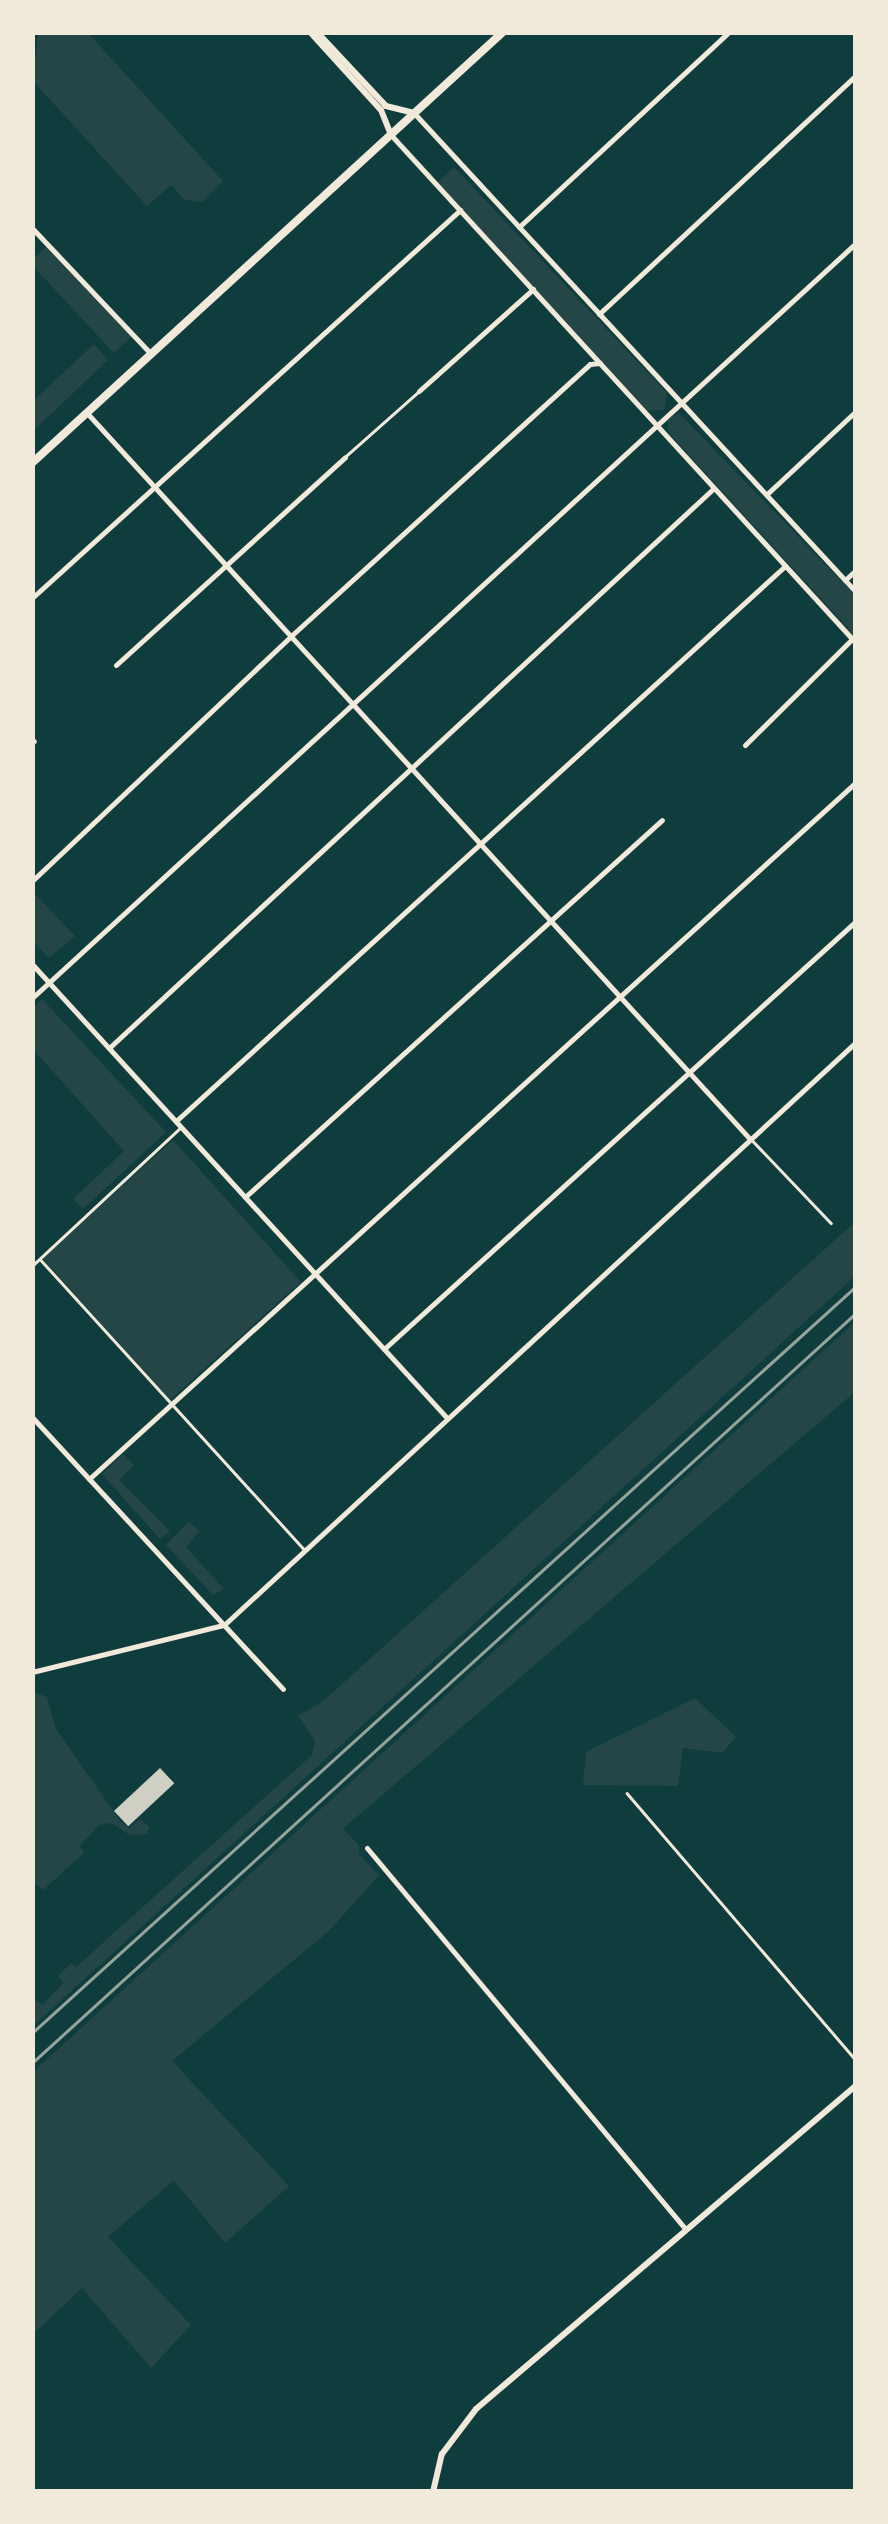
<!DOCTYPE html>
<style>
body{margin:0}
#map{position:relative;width:888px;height:2524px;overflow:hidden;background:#0f3d3e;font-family:"Nunito Sans",sans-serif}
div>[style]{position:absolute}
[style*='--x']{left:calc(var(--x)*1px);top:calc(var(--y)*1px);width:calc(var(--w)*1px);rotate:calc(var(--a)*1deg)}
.green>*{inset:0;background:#244646;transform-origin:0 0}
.building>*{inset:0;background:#cfcfc3;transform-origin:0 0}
.service>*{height:2.5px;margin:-1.25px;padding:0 1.25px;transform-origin:1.25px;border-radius:1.25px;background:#f1e9da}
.minor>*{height:5px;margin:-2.5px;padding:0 2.5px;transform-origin:2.5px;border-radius:2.5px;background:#f1e9da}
.tertiary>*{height:6px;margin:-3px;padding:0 3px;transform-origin:3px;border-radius:3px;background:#f1e9da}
.secondary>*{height:8px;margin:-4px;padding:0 4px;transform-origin:4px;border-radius:4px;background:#f1e9da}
.rail>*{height:2.5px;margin:-1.25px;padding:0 1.25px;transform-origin:1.25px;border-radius:1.25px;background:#97a49c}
span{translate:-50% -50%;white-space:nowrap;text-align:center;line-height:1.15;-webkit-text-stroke:8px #f1e9da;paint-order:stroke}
.frame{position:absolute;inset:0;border:35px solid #f1e9da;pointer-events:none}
</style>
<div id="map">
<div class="green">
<i style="clip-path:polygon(38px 33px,88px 33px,223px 181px,202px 202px,185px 200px,171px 185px,147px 206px,33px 81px)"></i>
<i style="clip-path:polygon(454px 167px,667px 393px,664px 410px,648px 411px,437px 183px)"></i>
<i style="left:47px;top:246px;width:124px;height:24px;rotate:47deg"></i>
<i style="clip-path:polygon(94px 344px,108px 360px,33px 431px,33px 401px)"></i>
<i style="clip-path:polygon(679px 413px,855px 595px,855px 636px,668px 432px,668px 420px)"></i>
<i style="clip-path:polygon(32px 891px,75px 936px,49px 958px,33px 941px)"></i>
<i style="clip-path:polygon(42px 999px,166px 1132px,83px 1209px,73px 1199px,124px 1151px,33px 1049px,33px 1008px)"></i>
<i style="left:173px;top:1140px;width:191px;height:176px;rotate:48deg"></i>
<i style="clip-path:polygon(855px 1222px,855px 1276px,33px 2026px,33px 1997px,42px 2005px,64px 1983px,58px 1976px,71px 1963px,76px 1967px,312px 1755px,315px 1741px,298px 1716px,322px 1702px)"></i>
<i style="clip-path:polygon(855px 1322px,855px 1392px,347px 1825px,343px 1829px,359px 1845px,359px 1854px,379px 1875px,329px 1931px,172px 2061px,289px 2186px,225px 2243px,174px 2180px,108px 2237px,191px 2325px,151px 2368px,82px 2288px,34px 2333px,33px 2072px)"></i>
<i style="clip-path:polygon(123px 1454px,134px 1465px,119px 1480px,170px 1531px,160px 1539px,102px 1474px)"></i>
<i style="clip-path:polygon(189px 1522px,200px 1531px,186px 1547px,224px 1589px,213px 1595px,166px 1545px)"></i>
<i style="clip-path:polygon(32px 1691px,47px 1697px,56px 1729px,121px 1822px,130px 1828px,140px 1819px,149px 1827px,147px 1834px,130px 1835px,111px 1823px,99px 1825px,80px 1846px,84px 1853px,43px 1890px,32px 1881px)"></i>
<i style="clip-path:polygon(695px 1698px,736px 1737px,722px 1753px,683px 1748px,678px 1786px,583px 1785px,586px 1752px)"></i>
</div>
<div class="building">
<i style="left:160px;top:1768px;width:21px;height:63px;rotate:47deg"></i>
</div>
<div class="service">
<i style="--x:346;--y:456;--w:96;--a:-41.6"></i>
<i style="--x:751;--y:1139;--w:116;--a:46.4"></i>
<i style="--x:40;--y:1259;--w:394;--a:47.7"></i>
<i style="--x:32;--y:1266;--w:202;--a:-43"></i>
<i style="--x:627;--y:1793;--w:352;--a:49.4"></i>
</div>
<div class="minor">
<i style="--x:414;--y:113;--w:652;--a:47.3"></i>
<i style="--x:391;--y:135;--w:689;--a:47.53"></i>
<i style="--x:519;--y:227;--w:287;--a:-42.9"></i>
<i style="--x:32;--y:228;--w:173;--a:46.6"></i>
<i style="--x:599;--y:314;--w:351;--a:-42.9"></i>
<i style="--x:419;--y:391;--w:153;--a:-41.8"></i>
<i style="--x:87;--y:413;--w:982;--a:47.6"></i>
<i style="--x:767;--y:494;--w:122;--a:-43"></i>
<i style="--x:845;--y:580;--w:15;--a:-42"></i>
<i style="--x:32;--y:598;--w:578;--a:-42.19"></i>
<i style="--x:116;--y:665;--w:309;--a:-42.2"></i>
<i style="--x:32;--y:742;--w:2;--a:-27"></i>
<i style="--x:745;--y:745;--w:151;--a:-44.7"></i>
<i style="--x:32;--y:881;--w:357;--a:-43.4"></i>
<i style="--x:291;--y:636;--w:404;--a:-42.3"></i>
<i style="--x:590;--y:364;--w:10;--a:-6"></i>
<i style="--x:32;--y:964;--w:615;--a:47.57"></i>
<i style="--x:32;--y:998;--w:1118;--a:-42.5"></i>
<i style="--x:109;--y:1048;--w:824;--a:-42.79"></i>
<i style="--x:176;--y:1121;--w:824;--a:-42.34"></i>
<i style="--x:245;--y:1197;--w:562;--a:-42.12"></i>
<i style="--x:384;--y:1349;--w:637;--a:-42.2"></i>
<i style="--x:32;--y:1417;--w:370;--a:47.3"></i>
<i style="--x:89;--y:1479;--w:1036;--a:-42.26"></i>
<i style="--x:32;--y:1672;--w:198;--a:-13.8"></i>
<i style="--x:224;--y:1625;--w:860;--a:-42.69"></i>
<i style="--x:367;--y:1848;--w:497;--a:50.1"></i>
</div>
<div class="tertiary">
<i style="--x:310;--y:32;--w:105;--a:47.7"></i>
<i style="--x:381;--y:110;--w:27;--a:68"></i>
<i style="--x:317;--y:32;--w:101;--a:47"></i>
<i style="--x:386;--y:106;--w:29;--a:14"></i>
<i style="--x:433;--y:2492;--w:39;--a:-77"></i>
<i style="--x:442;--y:2454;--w:56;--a:-52.9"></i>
<i style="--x:476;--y:2409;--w:499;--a:-40.4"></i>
</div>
<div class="secondary">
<i style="--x:32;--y:463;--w:638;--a:-42.46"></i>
</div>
<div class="rail">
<i style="--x:32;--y:2033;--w:1112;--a:-42.19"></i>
<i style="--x:32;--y:2063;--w:1114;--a:-42.31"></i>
</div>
<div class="frame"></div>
</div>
